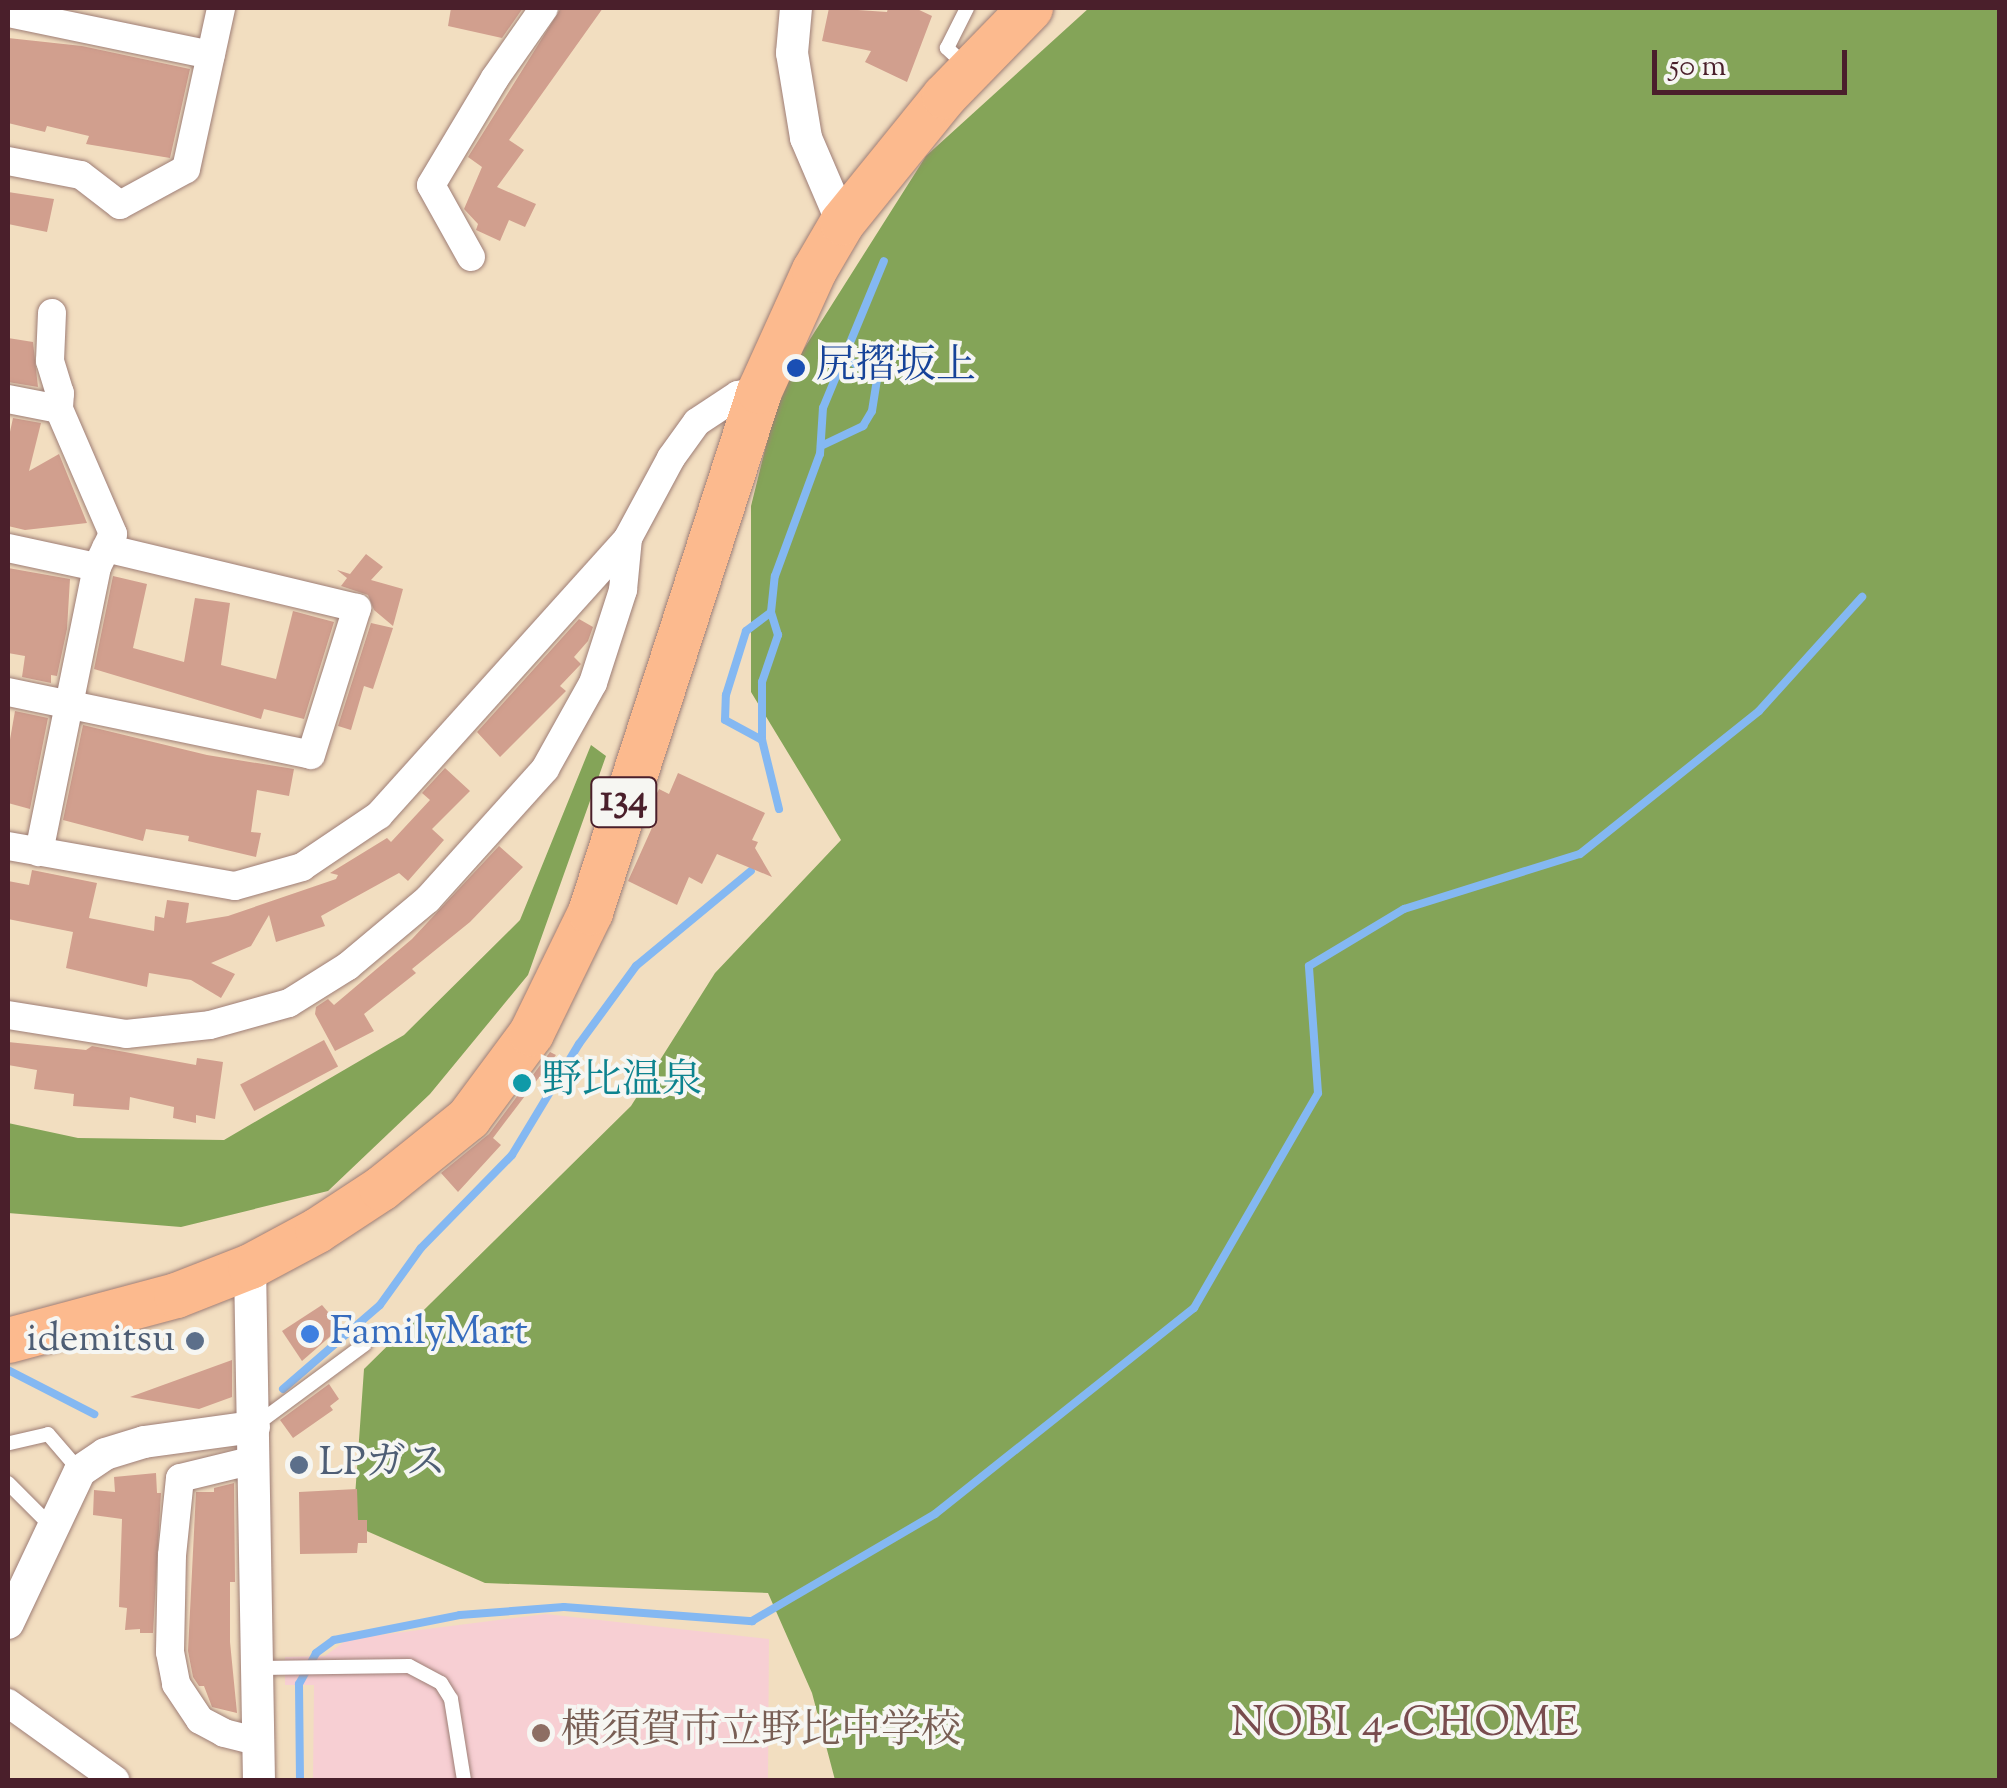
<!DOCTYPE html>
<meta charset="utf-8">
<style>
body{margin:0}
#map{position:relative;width:2007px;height:1788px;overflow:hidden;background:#f2dec0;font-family:"Sorts Mill Goudy","Noto Serif JP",serif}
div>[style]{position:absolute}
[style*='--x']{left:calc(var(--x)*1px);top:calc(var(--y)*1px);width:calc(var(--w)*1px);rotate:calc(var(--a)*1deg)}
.built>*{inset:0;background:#f7cfd3}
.forest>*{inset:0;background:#84a458}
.stream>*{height:8px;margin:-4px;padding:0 4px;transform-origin:4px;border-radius:4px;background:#84b8f2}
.building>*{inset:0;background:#d19f8e;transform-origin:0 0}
.roads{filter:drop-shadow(0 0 2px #9e7e76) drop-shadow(0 0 2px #9e7e76)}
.service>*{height:14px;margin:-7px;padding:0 7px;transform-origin:7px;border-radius:7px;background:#fff}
.minor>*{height:28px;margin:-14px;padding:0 14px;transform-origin:14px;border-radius:14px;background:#fff}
.tertiary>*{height:32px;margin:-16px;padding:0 16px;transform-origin:16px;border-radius:16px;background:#fff}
.trunk>*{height:45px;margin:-22.5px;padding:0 22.5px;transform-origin:22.5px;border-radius:22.5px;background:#fcba8e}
.dots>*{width:28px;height:28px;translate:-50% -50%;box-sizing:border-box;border:5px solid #f6f6f2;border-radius:50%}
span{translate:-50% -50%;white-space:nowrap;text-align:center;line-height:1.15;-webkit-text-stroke:8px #f6f6f2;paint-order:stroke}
.shield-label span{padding:2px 8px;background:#f6f6f2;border:2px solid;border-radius:8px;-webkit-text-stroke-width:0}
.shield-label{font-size:38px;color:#4a1f2b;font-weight:700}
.transit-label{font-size:40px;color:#164399}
.left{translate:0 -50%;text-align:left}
.culture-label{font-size:40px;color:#0d838f}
.shop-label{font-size:40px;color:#366cbe}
.service-label{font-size:40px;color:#4e5e75}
.right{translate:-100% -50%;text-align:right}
.education-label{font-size:40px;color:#785e54}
.neighbourhood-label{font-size:42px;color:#794c4e;letter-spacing:2.5px}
.frame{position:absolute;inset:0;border:10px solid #4a1f2b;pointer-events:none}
.scale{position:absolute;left:1652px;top:50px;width:195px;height:45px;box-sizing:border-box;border:5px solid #4a1f2b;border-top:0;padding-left:12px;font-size:30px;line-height:35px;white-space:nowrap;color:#4a1f2b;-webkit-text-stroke:8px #f6f6f2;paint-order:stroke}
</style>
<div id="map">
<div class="built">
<i style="clip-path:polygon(546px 1614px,769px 1639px,768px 1780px,313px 1780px,314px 1685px,285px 1685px,285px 1657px,325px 1656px,348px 1639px)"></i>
</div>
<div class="forest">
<i style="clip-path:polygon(1089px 8px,1999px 8px,1999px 1780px,835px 1780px,812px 1693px,768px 1593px,485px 1583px,353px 1525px,364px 1369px,631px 1106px,715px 973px,841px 840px,751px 692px,751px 506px,781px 385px,926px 156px)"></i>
<i style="clip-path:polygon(591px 745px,606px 756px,528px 975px,430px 1094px,328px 1191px,181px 1227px,8px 1213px,8px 1123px,78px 1138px,224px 1140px,404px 1035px,520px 920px)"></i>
</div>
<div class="stream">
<i style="--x:821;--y:446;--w:47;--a:-25.5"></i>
<i style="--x:863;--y:426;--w:17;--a:-59"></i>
<i style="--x:872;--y:411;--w:31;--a:-81"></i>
<i style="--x:877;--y:380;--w:37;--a:-144"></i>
<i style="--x:762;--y:740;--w:58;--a:-90"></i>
<i style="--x:762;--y:682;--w:50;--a:-71.2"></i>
<i style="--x:778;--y:635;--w:24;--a:-107"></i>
<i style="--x:779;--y:809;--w:71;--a:-103.8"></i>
<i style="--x:762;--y:740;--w:42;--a:-151.6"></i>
<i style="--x:725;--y:720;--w:25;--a:-88"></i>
<i style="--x:726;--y:695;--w:67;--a:-72.6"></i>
<i style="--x:746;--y:631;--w:31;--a:-37"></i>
<i style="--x:771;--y:612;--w:36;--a:-84"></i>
<i style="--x:775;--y:576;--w:130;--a:-69.8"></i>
<i style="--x:820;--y:454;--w:46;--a:-86.3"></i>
<i style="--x:823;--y:408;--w:159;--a:-67.5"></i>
<i style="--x:8;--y:1370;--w:97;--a:27.1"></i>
<i style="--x:283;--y:1389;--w:128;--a:-40.9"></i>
<i style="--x:380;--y:1305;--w:70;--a:-54.3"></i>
<i style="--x:421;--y:1248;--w:130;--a:-45.6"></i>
<i style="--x:512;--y:1155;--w:130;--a:-58.9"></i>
<i style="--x:579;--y:1044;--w:97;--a:-53.8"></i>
<i style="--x:636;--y:966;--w:149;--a:-39.6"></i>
<i style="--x:300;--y:1780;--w:96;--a:-90.6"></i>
<i style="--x:299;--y:1684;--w:35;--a:-61"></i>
<i style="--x:316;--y:1653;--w:22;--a:-36"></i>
<i style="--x:334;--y:1640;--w:128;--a:-11.2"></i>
<i style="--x:460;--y:1615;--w:104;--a:-4.4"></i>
<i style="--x:564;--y:1607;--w:189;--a:4.3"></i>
<i style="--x:752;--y:1621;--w:212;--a:-30.3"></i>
<i style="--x:935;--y:1514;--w:331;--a:-38.5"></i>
<i style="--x:1194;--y:1308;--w:248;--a:-60"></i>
<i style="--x:1318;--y:1093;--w:127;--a:-94.1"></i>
<i style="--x:1309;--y:966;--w:111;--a:-31"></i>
<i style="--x:1404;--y:909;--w:184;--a:-17.4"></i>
<i style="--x:1580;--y:854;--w:229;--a:-38.6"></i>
<i style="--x:1759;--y:711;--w:154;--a:-47.9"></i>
</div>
<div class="building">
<i style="clip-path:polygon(451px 8px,523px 8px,502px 38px,448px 26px)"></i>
<i style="clip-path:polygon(561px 8px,603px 8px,509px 140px,524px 150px,497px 187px,536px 204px,525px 227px,509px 220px,500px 241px,476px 230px,478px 224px,464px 209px,482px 167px,468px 157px)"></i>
<i style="clip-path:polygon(829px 8px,887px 12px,888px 8px,915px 8px,932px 16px,907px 82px,865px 62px,871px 51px,822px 41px)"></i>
<i style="clip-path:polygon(8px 38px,82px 46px,190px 69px,170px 158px,86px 144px,89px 136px,47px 126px,45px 132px,8px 123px)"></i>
<i style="clip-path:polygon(8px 192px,54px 199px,47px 232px,8px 224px)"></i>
<i style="clip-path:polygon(8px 338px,33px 342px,38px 387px,8px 382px)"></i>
<i style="clip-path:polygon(13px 418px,41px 423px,29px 471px,59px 454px,87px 523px,25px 530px,8px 526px,8px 441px)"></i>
<i style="clip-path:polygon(366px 554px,383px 567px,371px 580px,403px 589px,393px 626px,374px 610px,368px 595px,341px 586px,347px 578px,337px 570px,350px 574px)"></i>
<i style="clip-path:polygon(8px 568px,70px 579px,67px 629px,57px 676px,51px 675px,51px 683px,22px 677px,25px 656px,8px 653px)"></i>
<i style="clip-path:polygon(113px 576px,147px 584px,133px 648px,184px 662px,195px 598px,230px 603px,221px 665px,276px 679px,293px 611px,334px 622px,304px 719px,264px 709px,261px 719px,94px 669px)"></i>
<i style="clip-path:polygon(579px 619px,593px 627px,588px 641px,574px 657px,581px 664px,560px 686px,566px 691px,500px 757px,477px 732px)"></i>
<i style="clip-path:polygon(371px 623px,393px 628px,373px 689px,364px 686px,351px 730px,338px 726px)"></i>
<i style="clip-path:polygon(15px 711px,48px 718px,30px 809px,8px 803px,8px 751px)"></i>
<i style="clip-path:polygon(83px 725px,207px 755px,294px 769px,289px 796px,257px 790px,251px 832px,261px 833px,256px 857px,188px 841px,189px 836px,146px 829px,143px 841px,63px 820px)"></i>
<i style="clip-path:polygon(445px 768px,470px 791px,432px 829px,444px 840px,408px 881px,399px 873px,321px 916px,325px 926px,276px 942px,269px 915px,251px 946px,211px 963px,235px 974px,221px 998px,191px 980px,149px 973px,147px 987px,66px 968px,73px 932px,8px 919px,8px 881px,29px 885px,32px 870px,97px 883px,89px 918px,154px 931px,155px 916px,164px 918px,167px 900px,189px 903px,186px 923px,228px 916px,336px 879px,338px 875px,330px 873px,387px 838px,391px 842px,430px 800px,422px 793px)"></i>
<i style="clip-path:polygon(678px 773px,765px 813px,752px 840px,758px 842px,755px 848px,772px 877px,717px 854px,702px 884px,689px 877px,677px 905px,628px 881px,655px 821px,648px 818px,655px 797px,659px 789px,669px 794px)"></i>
<i style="clip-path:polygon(499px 846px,523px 867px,470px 922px,412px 969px,416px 973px,364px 1014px,374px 1031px,335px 1051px,315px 1014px,316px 1007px,328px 999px,334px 1005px,412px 939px)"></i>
<i style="left:324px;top:1040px;width:30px;height:95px;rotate:62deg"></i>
<i style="clip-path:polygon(8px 1042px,86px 1050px,92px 1046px,196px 1065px,197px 1058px,223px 1062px,215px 1119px,196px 1115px,196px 1123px,173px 1118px,174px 1107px,130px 1097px,129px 1110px,73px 1106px,74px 1094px,34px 1089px,37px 1070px,8px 1065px)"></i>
<i style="clip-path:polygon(550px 1052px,556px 1055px,493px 1138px,501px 1145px,458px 1192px,441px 1173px,489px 1134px)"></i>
<i style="clip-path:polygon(322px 1305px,341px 1327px,302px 1361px,282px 1331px)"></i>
<i style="clip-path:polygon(232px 1360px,232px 1397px,199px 1409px,130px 1397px)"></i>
<i style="clip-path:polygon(329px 1384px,339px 1399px,330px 1406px,333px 1410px,293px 1438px,280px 1420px)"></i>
<i style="clip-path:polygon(156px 1473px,157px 1493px,161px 1493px,153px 1633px,140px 1633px,140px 1629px,125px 1630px,127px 1608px,119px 1607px,122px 1519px,93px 1515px,94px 1490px,115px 1492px,114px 1477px)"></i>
<i style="clip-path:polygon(234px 1483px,235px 1582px,230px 1582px,230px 1642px,237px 1713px,212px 1707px,204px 1686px,199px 1686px,193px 1677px,188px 1651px,196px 1492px,214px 1492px,214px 1488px)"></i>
<i style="clip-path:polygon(357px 1489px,358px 1520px,367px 1520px,367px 1543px,358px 1543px,357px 1553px,300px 1554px,299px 1492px)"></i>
</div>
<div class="roads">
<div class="service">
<i style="--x:965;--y:65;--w:25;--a:-137"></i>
<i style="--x:947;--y:48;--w:45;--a:-63.4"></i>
<i style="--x:257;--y:1424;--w:134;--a:-36.5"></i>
<i style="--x:10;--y:1443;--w:39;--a:-13"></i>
<i style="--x:48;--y:1434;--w:48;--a:49.3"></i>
<i style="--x:8;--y:1483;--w:61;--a:45"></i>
<i style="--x:259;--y:1668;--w:150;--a:-0.8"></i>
<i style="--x:409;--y:1666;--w:36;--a:28"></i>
<i style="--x:441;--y:1683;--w:19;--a:58"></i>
<i style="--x:451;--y:1699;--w:82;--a:80.9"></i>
</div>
<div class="minor">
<i style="--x:8;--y:13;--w:207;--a:11.7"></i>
<i style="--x:8;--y:161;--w:74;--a:10.9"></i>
<i style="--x:81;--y:175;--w:49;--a:37.6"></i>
<i style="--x:120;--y:205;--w:75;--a:-28.6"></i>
<i style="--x:186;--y:169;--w:165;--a:-77.7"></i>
<i style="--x:471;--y:257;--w:82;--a:-119.1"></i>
<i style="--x:431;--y:185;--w:125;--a:-59.1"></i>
<i style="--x:495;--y:78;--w:85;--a:-55"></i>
<i style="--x:52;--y:313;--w:48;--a:92.4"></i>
<i style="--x:50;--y:361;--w:34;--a:73"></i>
<i style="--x:60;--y:393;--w:16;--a:94"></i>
<i style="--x:8;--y:399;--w:52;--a:11.1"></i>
<i style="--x:59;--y:409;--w:136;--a:66.6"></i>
<i style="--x:113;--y:534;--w:37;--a:116"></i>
<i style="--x:97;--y:567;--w:291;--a:101.5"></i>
<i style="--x:8;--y:548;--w:91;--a:12.1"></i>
<i style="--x:8;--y:692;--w:309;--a:11.7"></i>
<i style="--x:311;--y:755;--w:154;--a:-72.6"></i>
<i style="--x:357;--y:608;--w:258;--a:-166.6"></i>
<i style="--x:8;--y:846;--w:230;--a:10"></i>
<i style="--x:235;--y:886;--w:70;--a:-15.8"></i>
<i style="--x:302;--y:867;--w:93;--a:-34"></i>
<i style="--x:379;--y:815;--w:372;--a:-48"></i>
<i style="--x:8;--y:1015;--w:120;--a:9.1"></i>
<i style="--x:126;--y:1034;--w:84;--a:-6.1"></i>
<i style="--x:210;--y:1025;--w:82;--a:-15.6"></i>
<i style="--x:289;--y:1003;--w:70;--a:-32.1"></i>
<i style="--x:348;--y:966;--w:104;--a:-39.9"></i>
<i style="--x:428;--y:899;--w:175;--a:-48"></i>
<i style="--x:545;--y:769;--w:98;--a:-60.8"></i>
<i style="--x:593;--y:683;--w:98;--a:-72.1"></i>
<i style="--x:623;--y:590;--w:52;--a:-84.5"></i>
<i style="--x:628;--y:538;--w:91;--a:-61.7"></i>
<i style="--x:671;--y:458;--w:44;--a:-54.2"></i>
<i style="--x:697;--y:422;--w:49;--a:-33.4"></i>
<i style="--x:738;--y:395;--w:21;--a:-11"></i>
<i style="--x:254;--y:1460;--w:76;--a:166.3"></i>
<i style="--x:180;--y:1478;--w:77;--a:95.9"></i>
<i style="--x:172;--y:1555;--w:97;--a:91.2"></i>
<i style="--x:170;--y:1652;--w:33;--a:79"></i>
<i style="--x:176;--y:1684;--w:43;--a:56.3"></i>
<i style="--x:200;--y:1720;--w:27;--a:28"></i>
<i style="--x:224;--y:1733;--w:36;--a:14"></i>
<i style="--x:8;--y:1703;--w:132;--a:35.7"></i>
</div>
<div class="tertiary">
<i style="--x:796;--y:8;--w:45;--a:95.1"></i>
<i style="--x:792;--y:53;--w:86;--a:80.6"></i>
<i style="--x:806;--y:138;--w:91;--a:66.8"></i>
<i style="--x:250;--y:1266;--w:514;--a:89"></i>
<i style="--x:8;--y:1623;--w:168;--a:-64.7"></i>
<i style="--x:80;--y:1471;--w:30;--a:-34"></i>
<i style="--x:105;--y:1454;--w:41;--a:-17.1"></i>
<i style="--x:144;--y:1442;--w:111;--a:-7.8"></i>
</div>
<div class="trunk">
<i style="--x:8;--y:1340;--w:174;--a:-15"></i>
<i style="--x:176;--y:1295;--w:79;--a:-21.4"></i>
<i style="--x:250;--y:1266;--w:76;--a:-28.2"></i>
<i style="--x:317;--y:1230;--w:77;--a:-33.3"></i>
<i style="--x:381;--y:1188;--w:112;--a:-38.8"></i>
<i style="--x:468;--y:1118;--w:106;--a:-53.5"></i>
<i style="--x:531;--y:1033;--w:135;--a:-64"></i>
<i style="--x:590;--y:912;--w:548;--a:-72.03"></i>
<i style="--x:759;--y:391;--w:133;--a:-65.6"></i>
<i style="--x:814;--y:270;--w:56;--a:-59.7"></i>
<i style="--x:842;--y:222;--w:162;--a:-51"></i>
<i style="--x:944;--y:96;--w:123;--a:-45.7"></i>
</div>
</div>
<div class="dots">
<i style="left:796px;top:368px;background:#1a4fb4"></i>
<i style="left:522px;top:1083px;background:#0f9aa8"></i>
<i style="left:310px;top:1334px;background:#3f7fe0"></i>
<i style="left:195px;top:1341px;background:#5c6f8a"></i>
<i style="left:299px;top:1465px;background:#5c6f8a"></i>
<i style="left:541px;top:1733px;background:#8d6e63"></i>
</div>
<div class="shield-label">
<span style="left:624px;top:802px">134</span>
</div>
<div class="transit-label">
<span class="left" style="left:816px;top:368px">尻摺坂上</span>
</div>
<div class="culture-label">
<span class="left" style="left:542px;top:1083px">野比温泉</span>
</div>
<div class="shop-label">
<span class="left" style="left:330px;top:1334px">FamilyMart</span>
</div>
<div class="service-label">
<span class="right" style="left:175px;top:1341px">idemitsu</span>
<span class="left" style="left:319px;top:1465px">LPガス</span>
</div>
<div class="education-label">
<span class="left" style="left:561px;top:1733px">横須賀市立野比中学校</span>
</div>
<div class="neighbourhood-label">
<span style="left:1406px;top:1725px">NOBI 4-CHOME</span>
</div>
<div class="frame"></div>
<div class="scale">50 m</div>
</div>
